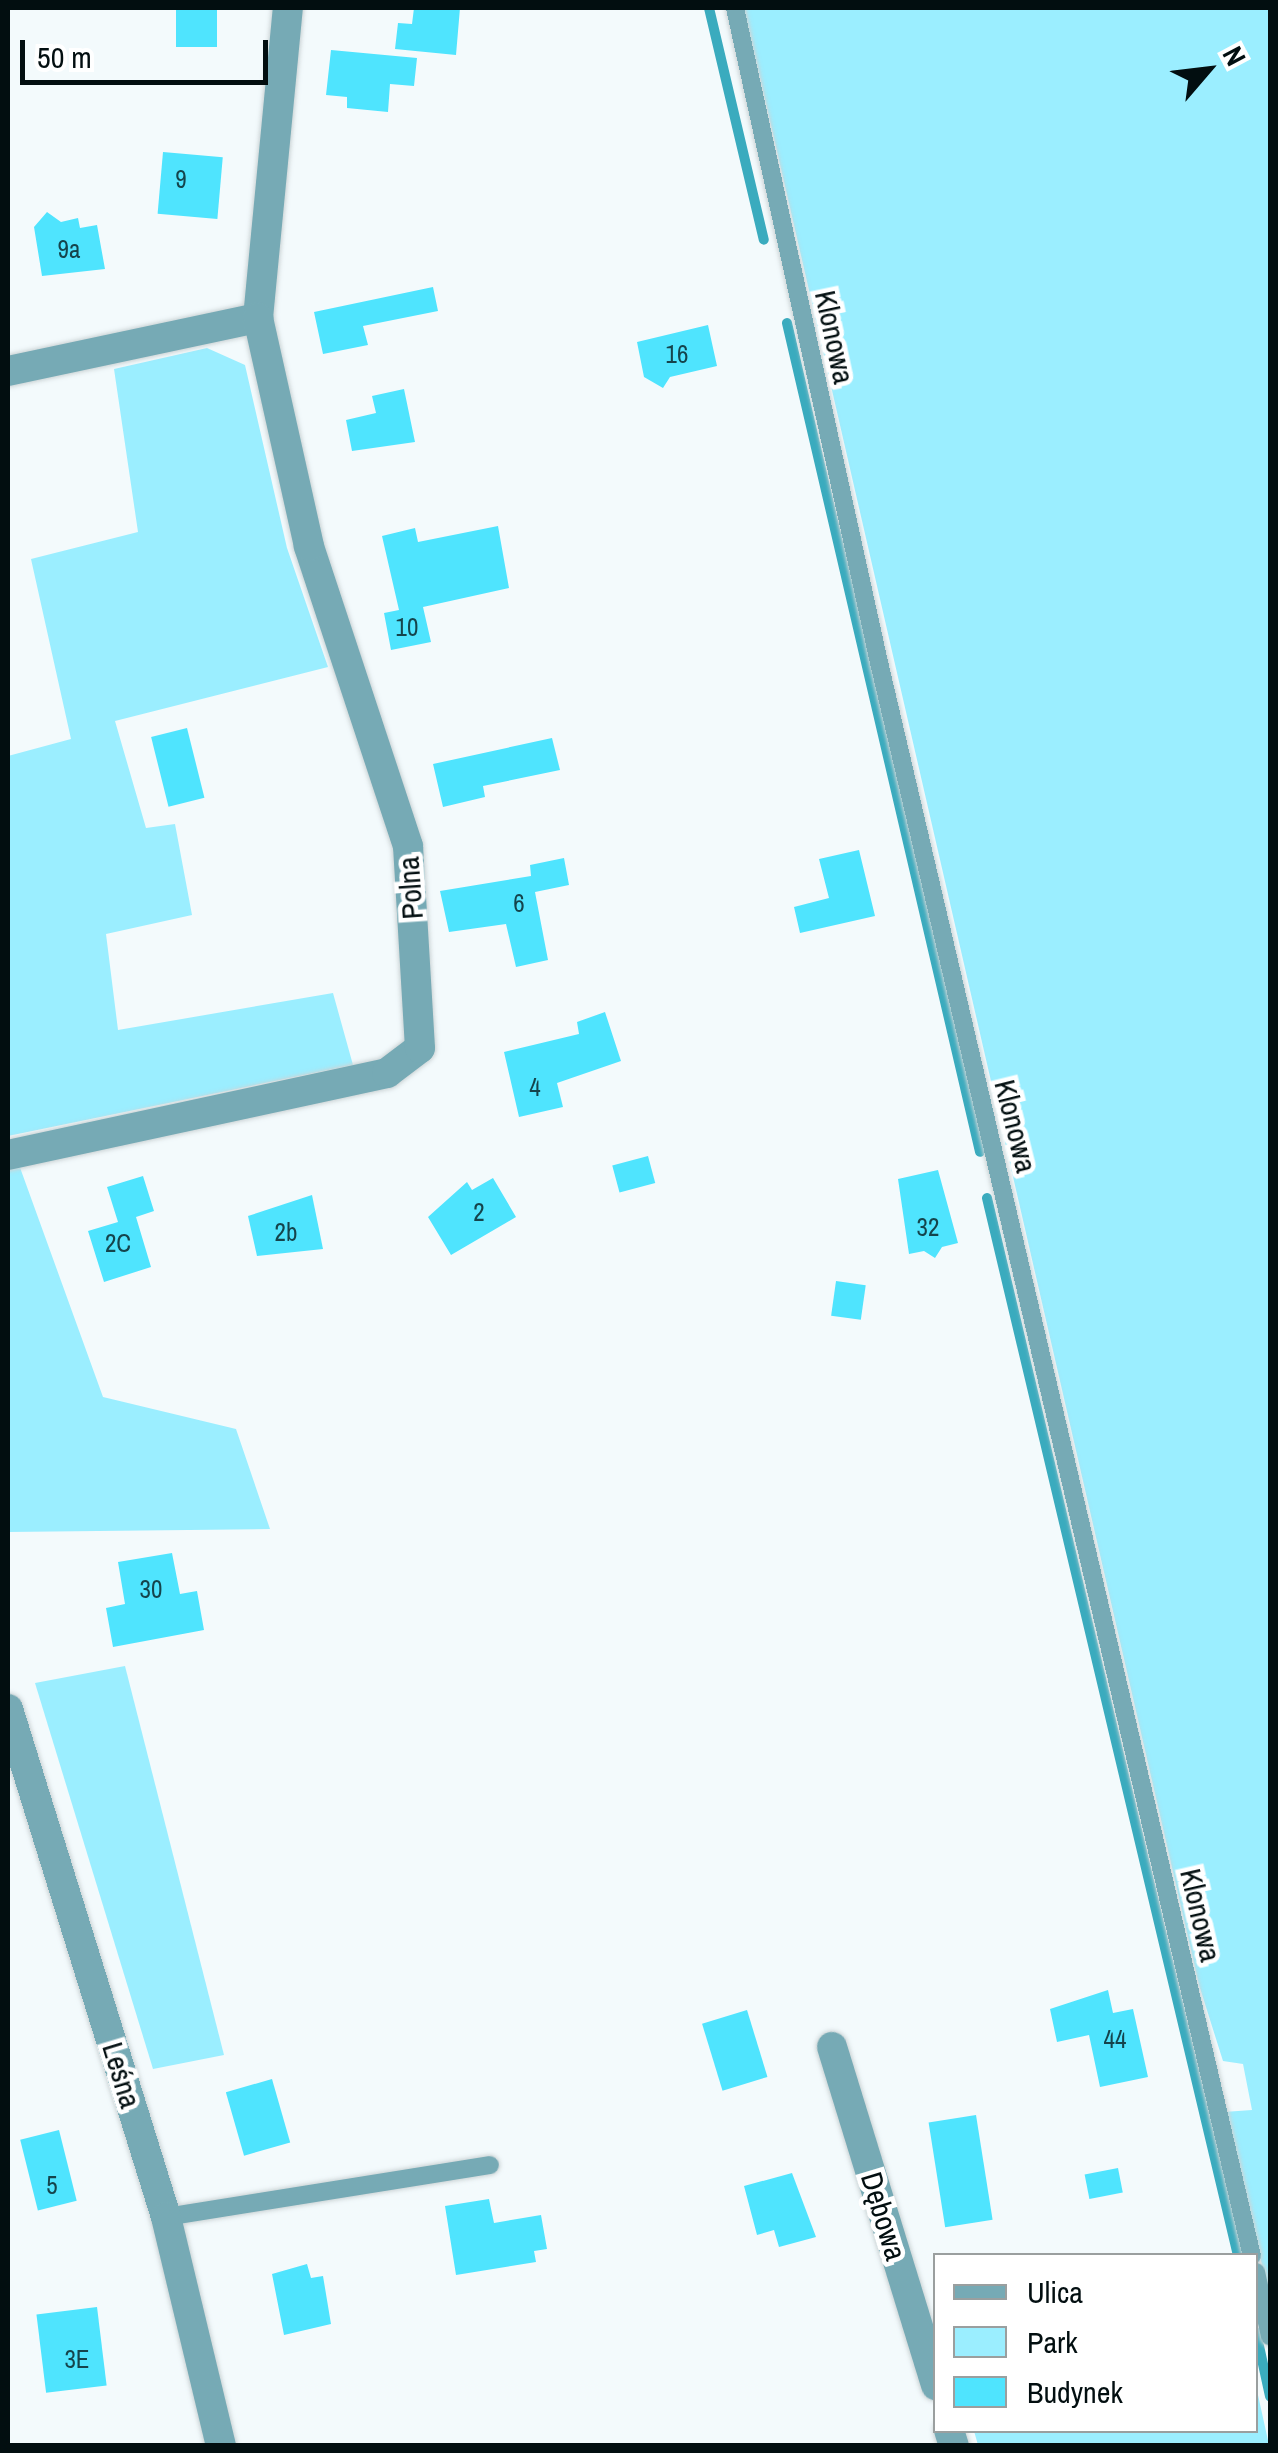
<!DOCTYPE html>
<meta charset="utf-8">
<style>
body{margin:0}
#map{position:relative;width:1278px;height:2453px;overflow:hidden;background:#f3fafc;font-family:"Archivo Narrow",sans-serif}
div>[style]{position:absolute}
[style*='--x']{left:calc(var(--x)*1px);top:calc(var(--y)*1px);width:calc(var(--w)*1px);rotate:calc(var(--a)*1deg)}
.green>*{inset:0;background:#9beeff}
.stream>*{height:10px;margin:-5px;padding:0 5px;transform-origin:5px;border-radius:5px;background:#3aabbe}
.building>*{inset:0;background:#4fe4fe;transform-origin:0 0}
.roads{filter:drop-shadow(0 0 2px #ccd4d6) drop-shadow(0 0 2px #ccd4d6)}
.lane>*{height:18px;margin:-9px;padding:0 9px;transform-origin:9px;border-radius:9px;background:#76aab5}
.street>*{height:30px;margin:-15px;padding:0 15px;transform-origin:15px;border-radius:15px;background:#76aab5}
span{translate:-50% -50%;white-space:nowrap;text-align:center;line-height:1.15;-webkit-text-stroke:9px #fff;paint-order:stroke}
.number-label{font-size:25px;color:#15444c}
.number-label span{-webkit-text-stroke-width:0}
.street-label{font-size:30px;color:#020e10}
.frame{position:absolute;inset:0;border:10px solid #020e10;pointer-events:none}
.legend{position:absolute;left:933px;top:2253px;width:325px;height:180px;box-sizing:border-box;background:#fff;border:2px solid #9a9f9f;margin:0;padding:12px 18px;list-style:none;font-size:30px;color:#020e10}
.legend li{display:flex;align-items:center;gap:20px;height:50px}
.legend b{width:50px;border:2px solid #9a9f9f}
.north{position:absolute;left:1158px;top:20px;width:100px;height:100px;-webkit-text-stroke:8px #fff;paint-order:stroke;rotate:62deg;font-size:28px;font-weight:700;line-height:40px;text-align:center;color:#020e10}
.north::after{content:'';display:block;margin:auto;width:35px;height:45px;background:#020e10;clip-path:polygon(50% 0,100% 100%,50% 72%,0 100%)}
.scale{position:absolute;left:20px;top:40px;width:248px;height:45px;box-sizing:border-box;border:5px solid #020e10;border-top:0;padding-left:12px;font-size:30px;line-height:35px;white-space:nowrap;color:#020e10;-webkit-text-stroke:8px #fff;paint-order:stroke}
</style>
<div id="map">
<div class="green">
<i style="clip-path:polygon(744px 8px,1270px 8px,1270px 2297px,1224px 2112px,1252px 2110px,1243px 2064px,1223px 2061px,1199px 1985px)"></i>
<i style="clip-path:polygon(207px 348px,245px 365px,287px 548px,328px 667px,115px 721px,146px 828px,175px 824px,192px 915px,106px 934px,118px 1030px,333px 993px,353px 1065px,8px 1136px,8px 756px,71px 739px,31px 559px,138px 532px,114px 369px)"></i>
<i style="clip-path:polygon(18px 1162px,103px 1397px,236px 1429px,270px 1529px,8px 1532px,8px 1165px)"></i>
<i style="clip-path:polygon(125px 1666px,224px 2055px,153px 2069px,35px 1683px)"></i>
<i style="clip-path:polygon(1256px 2386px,1269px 2445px,978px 2445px,974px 2431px,1256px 2430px)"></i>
</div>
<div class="stream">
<i style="--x:709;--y:8;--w:238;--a:76.7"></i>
<i style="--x:787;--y:323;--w:851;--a:76.89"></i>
<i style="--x:987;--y:1198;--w:1087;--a:76.65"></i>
<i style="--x:1256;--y:2332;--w:66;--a:77.7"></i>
</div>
<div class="building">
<i style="left:176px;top:8px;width:41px;height:39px"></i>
<i style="clip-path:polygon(414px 8px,460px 8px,456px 55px,395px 49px,398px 23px,412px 24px)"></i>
<i style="clip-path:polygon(331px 50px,417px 58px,414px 86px,390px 84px,388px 112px,347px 108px,347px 97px,326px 95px)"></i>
<i style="left:163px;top:152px;width:60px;height:62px;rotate:5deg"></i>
<i style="clip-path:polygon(47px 212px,61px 222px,78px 218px,80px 228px,97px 225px,105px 269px,42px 276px,34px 227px)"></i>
<i style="clip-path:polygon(433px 287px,438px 311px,363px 326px,368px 345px,323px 354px,314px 312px)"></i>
<i style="clip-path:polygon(708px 325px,717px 366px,670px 377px,663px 388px,644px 377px,637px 342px)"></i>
<i style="clip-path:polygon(404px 389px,415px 442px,352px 451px,346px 420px,376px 413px,372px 396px)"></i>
<i style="clip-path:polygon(498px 526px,509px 588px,423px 607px,431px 642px,391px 650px,384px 613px,399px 610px,382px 536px,415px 528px,418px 542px)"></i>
<i style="left:187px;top:728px;width:72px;height:37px;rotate:76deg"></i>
<i style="clip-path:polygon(552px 738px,560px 770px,483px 786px,485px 797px,443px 807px,433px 764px)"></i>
<i style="clip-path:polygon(859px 850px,875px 916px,800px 933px,794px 907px,829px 898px,819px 859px)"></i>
<i style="clip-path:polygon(564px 858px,569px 885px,535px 892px,548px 960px,516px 967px,506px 924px,449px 932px,440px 891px,531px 876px,530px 865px)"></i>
<i style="clip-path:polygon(605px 1012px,621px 1061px,557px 1083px,563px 1107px,519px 1117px,504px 1052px,579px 1034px,577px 1022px)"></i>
<i style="left:648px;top:1156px;width:28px;height:37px;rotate:75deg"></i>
<i style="clip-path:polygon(938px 1170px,958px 1243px,942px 1247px,935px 1258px,924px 1251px,909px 1254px,898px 1179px)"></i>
<i style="clip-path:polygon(143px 1176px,154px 1211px,136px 1217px,151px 1267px,104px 1282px,88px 1231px,118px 1222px,107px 1187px)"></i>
<i style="clip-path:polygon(493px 1178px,516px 1217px,451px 1255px,428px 1217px,467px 1182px,472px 1190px)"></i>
<i style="clip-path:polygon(312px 1195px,323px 1249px,257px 1256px,248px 1216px)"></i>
<i style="left:836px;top:1281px;width:30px;height:35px;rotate:8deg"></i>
<i style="clip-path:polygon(172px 1553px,180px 1594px,197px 1591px,204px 1630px,113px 1647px,106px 1608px,125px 1604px,118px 1562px)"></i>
<i style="clip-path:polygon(1108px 1990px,1113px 2013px,1133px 2009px,1148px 2077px,1100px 2087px,1089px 2035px,1057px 2042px,1050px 2009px)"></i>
<i style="left:747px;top:2010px;width:70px;height:47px;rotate:73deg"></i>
<i style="left:272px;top:2079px;width:66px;height:48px;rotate:74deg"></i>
<i style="left:976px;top:2115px;width:106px;height:48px;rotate:81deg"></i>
<i style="left:59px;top:2130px;width:73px;height:40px;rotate:76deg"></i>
<i style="left:1118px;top:2168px;width:25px;height:34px;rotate:79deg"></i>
<i style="clip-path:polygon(792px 2173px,816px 2237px,779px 2247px,774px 2230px,757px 2235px,744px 2186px)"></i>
<i style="clip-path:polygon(489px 2199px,494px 2223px,541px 2215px,547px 2249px,534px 2251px,536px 2262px,456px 2275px,445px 2206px)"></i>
<i style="clip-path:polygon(307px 2264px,311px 2278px,323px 2276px,331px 2324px,284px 2335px,272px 2274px)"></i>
<i style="left:97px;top:2307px;width:79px;height:61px;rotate:83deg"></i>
</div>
<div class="roads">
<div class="lane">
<i style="--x:735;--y:8;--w:666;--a:77.59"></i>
<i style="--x:878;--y:658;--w:1641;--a:76.83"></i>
<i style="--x:166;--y:2217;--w:328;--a:-9.1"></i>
<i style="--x:1256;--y:2272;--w:66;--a:77.7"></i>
</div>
<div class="street">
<i style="--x:8;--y:371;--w:256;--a:-12"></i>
<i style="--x:258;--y:318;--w:311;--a:-84.5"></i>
<i style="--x:8;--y:1155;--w:388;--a:-12.2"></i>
<i style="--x:387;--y:1073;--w:41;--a:-37.1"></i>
<i style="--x:420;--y:1048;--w:202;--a:-93.4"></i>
<i style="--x:408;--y:846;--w:316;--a:-108.3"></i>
<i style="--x:309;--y:546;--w:234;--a:-102.6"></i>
<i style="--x:8;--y:1709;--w:532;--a:72.72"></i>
<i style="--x:166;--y:2217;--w:236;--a:76.5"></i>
<i style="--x:832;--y:2047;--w:354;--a:72.9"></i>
<i style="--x:949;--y:2430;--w:17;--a:73"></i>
</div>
</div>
<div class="number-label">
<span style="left:181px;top:179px">9</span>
<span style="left:69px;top:249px">9a</span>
<span style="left:677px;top:354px">16</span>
<span style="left:407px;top:627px">10</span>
<span style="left:519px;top:903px">6</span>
<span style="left:535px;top:1087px">4</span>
<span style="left:479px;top:1212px">2</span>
<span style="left:928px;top:1227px">32</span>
<span style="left:286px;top:1232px">2b</span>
<span style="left:118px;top:1243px">2C</span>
<span style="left:151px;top:1589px">30</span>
<span style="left:1115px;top:2039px">44</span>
<span style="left:52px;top:2185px">5</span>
<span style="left:77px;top:2359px">3E</span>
</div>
<div class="street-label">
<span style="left:835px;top:337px;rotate:78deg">Klonowa</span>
<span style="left:410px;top:888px;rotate:-94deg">Polna</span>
<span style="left:1016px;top:1126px;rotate:76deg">Klonowa</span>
<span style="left:1201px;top:1915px;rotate:77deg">Klonowa</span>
<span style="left:122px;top:2075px;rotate:73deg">Leśna</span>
<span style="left:884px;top:2216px;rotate:73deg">Dębowa</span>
</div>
<div class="frame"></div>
<ul class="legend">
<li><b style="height:12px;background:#76aab5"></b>Ulica</li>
<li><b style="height:28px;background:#9beeff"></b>Park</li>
<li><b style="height:28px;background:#4fe4fe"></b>Budynek</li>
</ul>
<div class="north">N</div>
<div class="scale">50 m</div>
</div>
